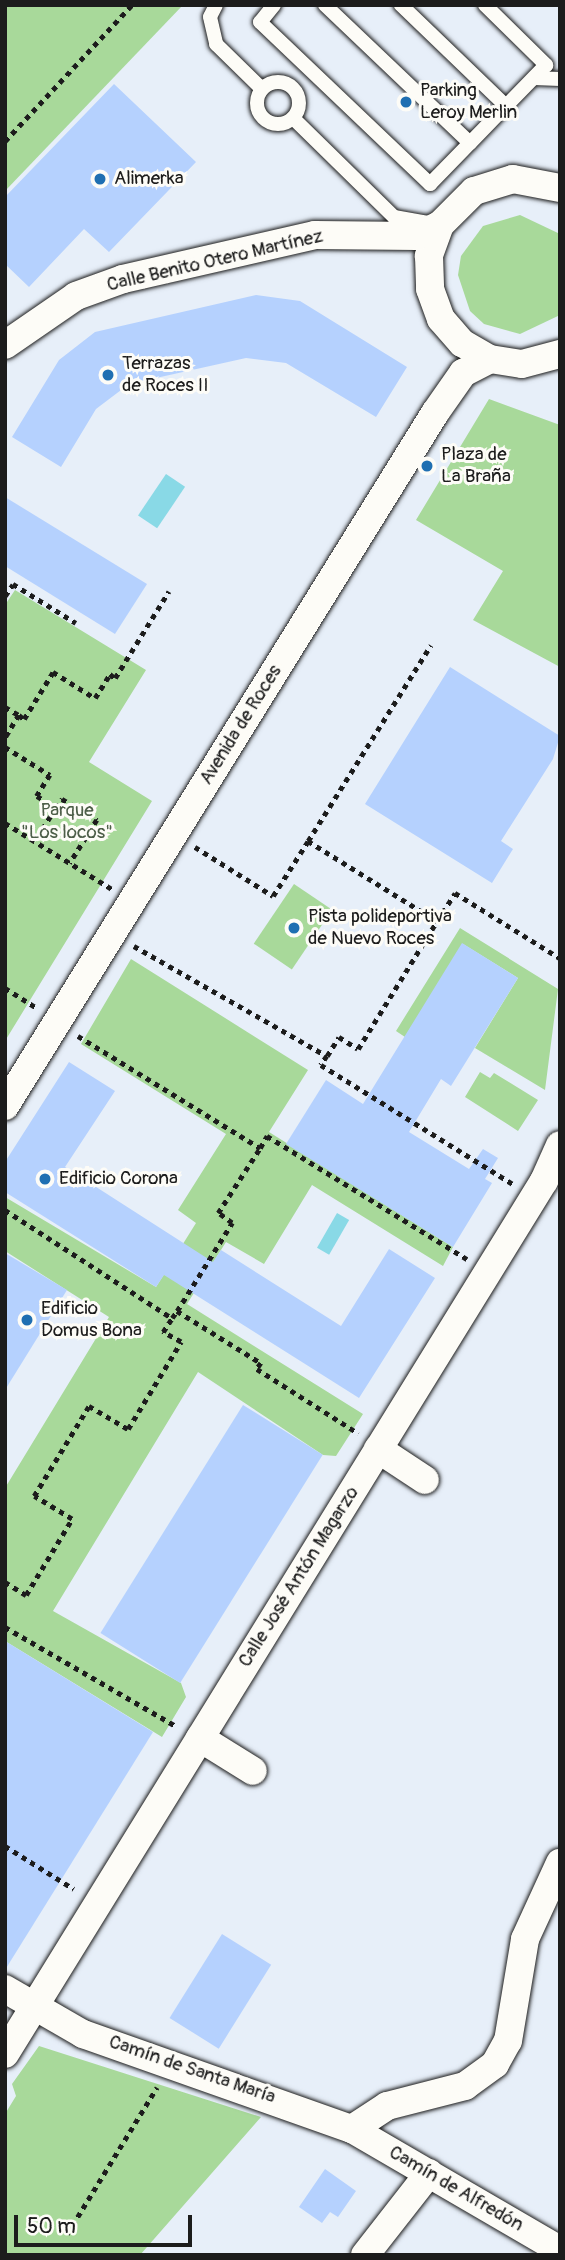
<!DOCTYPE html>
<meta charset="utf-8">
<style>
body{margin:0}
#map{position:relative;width:565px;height:2260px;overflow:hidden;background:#e7eff9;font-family:Pangolin,sans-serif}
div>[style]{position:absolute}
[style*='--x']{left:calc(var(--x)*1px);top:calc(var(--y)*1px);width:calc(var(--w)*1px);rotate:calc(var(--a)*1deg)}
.green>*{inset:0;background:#a8d99a;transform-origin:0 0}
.water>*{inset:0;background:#89d9e6;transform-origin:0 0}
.building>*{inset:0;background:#b5d1fe;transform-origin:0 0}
.path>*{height:4.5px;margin-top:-2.25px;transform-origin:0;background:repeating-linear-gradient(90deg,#1c1c1c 0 5px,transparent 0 10px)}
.roads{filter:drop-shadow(0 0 2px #1c1c1c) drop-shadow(0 0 2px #1c1c1c)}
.lane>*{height:14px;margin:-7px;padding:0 7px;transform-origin:7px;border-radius:7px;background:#fdfcf7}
.lane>.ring{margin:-7px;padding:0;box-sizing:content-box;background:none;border:14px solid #fdfcf7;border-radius:50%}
.street>*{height:28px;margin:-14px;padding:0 14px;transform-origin:14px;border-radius:14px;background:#fdfcf7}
.dots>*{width:19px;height:19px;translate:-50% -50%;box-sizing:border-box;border:4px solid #fdfcf7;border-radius:50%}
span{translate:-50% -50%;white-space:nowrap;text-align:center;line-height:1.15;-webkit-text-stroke:6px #fdfcf7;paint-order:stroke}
.poi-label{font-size:19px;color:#1c1c1c}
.left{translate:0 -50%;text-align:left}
.street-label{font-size:19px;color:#1c1c1c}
.park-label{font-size:19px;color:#4d5e48}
.frame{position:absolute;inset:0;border:7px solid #1c1c1c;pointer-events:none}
.scale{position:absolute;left:14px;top:2215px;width:178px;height:32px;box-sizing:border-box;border:4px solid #1c1c1c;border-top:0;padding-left:9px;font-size:21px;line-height:24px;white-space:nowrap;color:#1c1c1c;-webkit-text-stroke:5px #fdfcf7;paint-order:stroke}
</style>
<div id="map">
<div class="green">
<i style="clip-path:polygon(5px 5px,183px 5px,5px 191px)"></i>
<i style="clip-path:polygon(520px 215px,560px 234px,560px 315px,520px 334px,484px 324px,470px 311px,458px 275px,461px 256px,483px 226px)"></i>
<i style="clip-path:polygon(489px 399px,560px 425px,560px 667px,473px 620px,503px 571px,416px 520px)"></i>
<i style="clip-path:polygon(15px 590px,146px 670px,89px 762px,152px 801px,5px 1041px,5px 605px)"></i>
<i style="left:294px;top:884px;width:46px;height:72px;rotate:34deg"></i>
<i style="clip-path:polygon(460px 928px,558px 989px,545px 1090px,475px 1048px,518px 978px,463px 944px,405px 1037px,396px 1031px)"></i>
<i style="clip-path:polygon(131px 959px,308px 1070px,269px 1132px,453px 1247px,443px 1266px,312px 1185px,264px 1264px,226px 1242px,187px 1304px,363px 1414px,336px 1456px,323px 1455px,198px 1372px,53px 1611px,181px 1683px,186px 1697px,162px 1737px,5px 1641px,5px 1488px,109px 1317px,5px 1251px,5px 1197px,156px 1287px,196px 1223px,178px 1210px,226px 1134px,81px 1044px)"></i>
<i style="clip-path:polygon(480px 1072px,490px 1078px,494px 1073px,538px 1100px,518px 1131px,465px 1097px)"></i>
<i style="clip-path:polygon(39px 2046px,261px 2117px,140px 2255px,5px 2255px,5px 2114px,16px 2096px,12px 2084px)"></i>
</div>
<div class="water">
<i style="left:166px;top:474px;width:23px;height:50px;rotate:34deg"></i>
<i style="left:337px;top:1213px;width:14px;height:40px;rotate:30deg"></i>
</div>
<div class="building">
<i style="clip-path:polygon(114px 84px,196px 162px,109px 252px,84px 229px,29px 287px,5px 264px,5px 197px)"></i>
<i style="clip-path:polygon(256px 295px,300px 301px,407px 367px,376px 417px,286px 363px,246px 358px,129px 384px,96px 409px,61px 467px,12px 437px,59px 360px,95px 332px)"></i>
<i style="clip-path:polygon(5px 497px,147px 584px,115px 634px,5px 566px)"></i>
<i style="clip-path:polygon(450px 667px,560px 736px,553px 759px,501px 841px,513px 849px,492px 883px,365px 804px)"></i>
<i style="clip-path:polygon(462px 943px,518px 978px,451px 1086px,441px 1079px,409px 1132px,469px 1169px,483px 1149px,498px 1158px,485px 1179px,492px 1183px,453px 1247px,286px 1144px,326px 1080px,363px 1104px)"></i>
<i style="clip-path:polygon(69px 1062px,115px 1091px,65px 1167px,213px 1262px,221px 1250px,341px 1326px,389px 1249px,435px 1278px,359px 1398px,164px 1275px,156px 1287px,5px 1192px,5px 1162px)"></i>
<i style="clip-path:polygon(5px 1253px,67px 1290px,5px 1390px)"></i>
<i style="left:243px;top:1405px;width:94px;height:269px;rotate:32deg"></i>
<i style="clip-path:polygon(5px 1641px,153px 1732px,5px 1970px)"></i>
<i style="left:222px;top:1934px;width:58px;height:99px;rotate:32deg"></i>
<i style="clip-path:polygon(325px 2169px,356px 2191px,338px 2217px,330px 2212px,322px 2223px,299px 2207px)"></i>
</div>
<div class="path">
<i style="--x:5;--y:141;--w:186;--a:-47"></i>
<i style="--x:5;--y:596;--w:14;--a:-56"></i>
<i style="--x:13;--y:584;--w:74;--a:31.8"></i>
<i style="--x:5;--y:707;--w:16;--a:30"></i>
<i style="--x:19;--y:715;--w:27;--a:121"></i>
<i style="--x:19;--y:715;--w:6;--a:39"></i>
<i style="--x:24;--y:719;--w:55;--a:-58.3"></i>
<i style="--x:53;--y:672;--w:49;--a:31.8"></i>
<i style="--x:95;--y:698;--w:28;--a:-58"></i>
<i style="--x:110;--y:674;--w:6;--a:39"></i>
<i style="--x:115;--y:678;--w:102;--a:-58.2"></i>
<i style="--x:5;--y:747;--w:53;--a:31.9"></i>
<i style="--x:50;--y:775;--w:25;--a:122"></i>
<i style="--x:37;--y:796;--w:22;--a:32"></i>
<i style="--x:56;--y:808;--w:39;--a:122"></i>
<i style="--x:56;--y:808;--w:11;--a:-56"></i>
<i style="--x:62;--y:799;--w:41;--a:31"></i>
<i style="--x:97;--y:820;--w:51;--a:122.1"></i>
<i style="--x:5;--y:823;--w:126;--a:31.7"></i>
<i style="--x:308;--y:841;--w:231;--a:-57.9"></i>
<i style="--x:195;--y:847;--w:92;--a:32.1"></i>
<i style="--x:273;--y:896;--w:65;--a:-57.5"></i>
<i style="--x:308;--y:841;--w:152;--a:31.8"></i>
<i style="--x:437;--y:921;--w:33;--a:-57"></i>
<i style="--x:455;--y:893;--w:123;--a:31.8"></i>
<i style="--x:134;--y:946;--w:222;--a:29.7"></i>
<i style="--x:327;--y:1056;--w:11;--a:124"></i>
<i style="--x:321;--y:1065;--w:226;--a:31.8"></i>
<i style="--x:5;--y:988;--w:38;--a:32"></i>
<i style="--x:78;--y:1036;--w:214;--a:31.6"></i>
<i style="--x:260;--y:1148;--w:14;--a:-60"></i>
<i style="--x:267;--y:1136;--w:235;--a:31.6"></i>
<i style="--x:327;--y:1056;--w:22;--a:-58"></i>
<i style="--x:339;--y:1037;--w:22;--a:32"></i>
<i style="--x:358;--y:1049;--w:150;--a:-58.3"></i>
<i style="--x:5;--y:1210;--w:199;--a:32.9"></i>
<i style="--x:172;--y:1318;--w:9;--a:-54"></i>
<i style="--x:177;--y:1311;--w:99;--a:31.8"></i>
<i style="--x:261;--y:1363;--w:7;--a:124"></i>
<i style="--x:257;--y:1369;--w:120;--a:32.4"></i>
<i style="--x:177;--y:1311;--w:104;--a:-58"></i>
<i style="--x:232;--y:1223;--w:17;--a:-144"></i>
<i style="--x:218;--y:1213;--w:77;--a:-57.1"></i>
<i style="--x:5;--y:1582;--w:25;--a:32"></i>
<i style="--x:26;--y:1595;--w:89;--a:-58.8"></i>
<i style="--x:72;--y:1519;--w:44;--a:-148.8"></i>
<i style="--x:34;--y:1496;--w:105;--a:-58.6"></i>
<i style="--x:89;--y:1406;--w:45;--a:30.5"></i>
<i style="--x:128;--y:1429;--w:102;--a:-58.7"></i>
<i style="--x:181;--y:1342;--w:21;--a:-151"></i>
<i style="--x:163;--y:1332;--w:17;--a:-57"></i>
<i style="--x:5;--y:1627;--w:198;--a:30.1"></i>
<i style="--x:5;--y:1846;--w:81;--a:31.9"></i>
<i style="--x:67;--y:2234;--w:172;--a:-58.5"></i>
</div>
<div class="roads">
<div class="lane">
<i style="--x:216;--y:5;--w:13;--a:117"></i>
<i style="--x:210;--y:17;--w:28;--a:77"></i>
<i style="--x:216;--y:44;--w:64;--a:44.4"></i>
<i style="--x:274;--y:5;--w:22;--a:129"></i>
<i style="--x:260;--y:22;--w:235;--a:43.6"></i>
<i style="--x:430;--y:184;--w:57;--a:-45.7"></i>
<i style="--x:325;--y:5;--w:200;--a:43.6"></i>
<i style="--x:470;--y:143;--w:52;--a:-45.8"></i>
<i style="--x:506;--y:106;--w:146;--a:-136.1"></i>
<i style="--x:485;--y:5;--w:86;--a:44.5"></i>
<i style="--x:546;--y:65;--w:57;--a:134.3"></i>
<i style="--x:534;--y:78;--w:26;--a:2"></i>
<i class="ring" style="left:257px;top:82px;width:28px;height:28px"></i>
<i style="--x:293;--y:118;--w:141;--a:44.4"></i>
<i style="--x:394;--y:217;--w:40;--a:10"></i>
</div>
<div class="street">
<i style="--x:560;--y:188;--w:48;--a:-169.2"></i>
<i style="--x:513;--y:179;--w:41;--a:162.9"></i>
<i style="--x:474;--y:191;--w:48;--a:135"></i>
<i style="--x:440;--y:225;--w:33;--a:110"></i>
<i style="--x:429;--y:256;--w:33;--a:88"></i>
<i style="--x:430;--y:289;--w:32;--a:70"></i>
<i style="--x:441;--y:319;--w:32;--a:49"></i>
<i style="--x:462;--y:343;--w:32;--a:30"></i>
<i style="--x:490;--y:359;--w:32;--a:9"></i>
<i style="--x:522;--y:364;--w:39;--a:-15"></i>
<i style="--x:5;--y:345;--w:86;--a:-34.6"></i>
<i style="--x:76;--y:296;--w:50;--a:-19.9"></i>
<i style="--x:123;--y:279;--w:197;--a:-12.9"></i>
<i style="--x:315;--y:235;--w:102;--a:0.6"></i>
<i style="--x:417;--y:236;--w:25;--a:-26"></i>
<i style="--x:5;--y:1106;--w:816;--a:-58.18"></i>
<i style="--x:435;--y:413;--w:49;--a:-55"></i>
<i style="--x:463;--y:373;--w:30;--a:-27"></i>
<i style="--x:378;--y:1449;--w:56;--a:33.4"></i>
<i style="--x:200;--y:1738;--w:62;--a:31.9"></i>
<i style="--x:5;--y:1989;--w:90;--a:30"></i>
<i style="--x:83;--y:2034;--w:285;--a:19.5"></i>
<i style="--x:352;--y:2129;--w:241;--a:30.2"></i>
<i style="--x:5;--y:2054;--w:1026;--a:-58.31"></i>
<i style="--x:544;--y:1181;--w:39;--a:-66"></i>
<i style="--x:352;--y:2129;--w:42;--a:-33.3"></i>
<i style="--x:387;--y:2106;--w:81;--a:-14.4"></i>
<i style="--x:465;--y:2086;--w:37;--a:-36"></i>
<i style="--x:495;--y:2064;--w:26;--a:-61"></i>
<i style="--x:508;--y:2041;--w:103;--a:-80.5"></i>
<i style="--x:525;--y:1939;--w:84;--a:-65.3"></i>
<i style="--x:365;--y:2255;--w:104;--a:-52"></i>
</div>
</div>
<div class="dots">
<i style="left:406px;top:102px;background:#1f6fb2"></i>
<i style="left:100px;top:179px;background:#1f6fb2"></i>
<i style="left:108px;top:375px;background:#1f6fb2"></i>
<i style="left:427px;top:466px;background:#1f6fb2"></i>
<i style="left:294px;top:928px;background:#1f6fb2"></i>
<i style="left:45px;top:1179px;background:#1f6fb2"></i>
<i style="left:27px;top:1320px;background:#1f6fb2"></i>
</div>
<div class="poi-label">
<span class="left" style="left:420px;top:102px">Parking<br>Leroy Merlin</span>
<span class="left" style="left:114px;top:179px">Alimerka</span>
<span class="left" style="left:122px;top:375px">Terrazas<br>de Roces II</span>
<span class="left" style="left:441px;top:466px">Plaza de<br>La Braña</span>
<span class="left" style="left:308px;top:928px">Pista polideportiva<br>de Nuevo Roces</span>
<span class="left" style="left:59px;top:1179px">Edificio Corona</span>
<span class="left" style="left:41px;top:1320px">Edificio<br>Domus Bona</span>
</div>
<div class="street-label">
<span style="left:215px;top:261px;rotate:-13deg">Calle Benito Otero Martínez</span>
<span style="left:241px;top:725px;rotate:-58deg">Avenida de Roces</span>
<span style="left:299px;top:1577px;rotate:-58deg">Calle José Antón Magarzo</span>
<span style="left:192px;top:2070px;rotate:19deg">Camín de Santa María</span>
<span style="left:456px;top:2189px;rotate:30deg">Camín de Alfredón</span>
</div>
<div class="park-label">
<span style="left:67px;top:822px">Parque<br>"Los locos"</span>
</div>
<div class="frame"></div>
<div class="scale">50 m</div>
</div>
